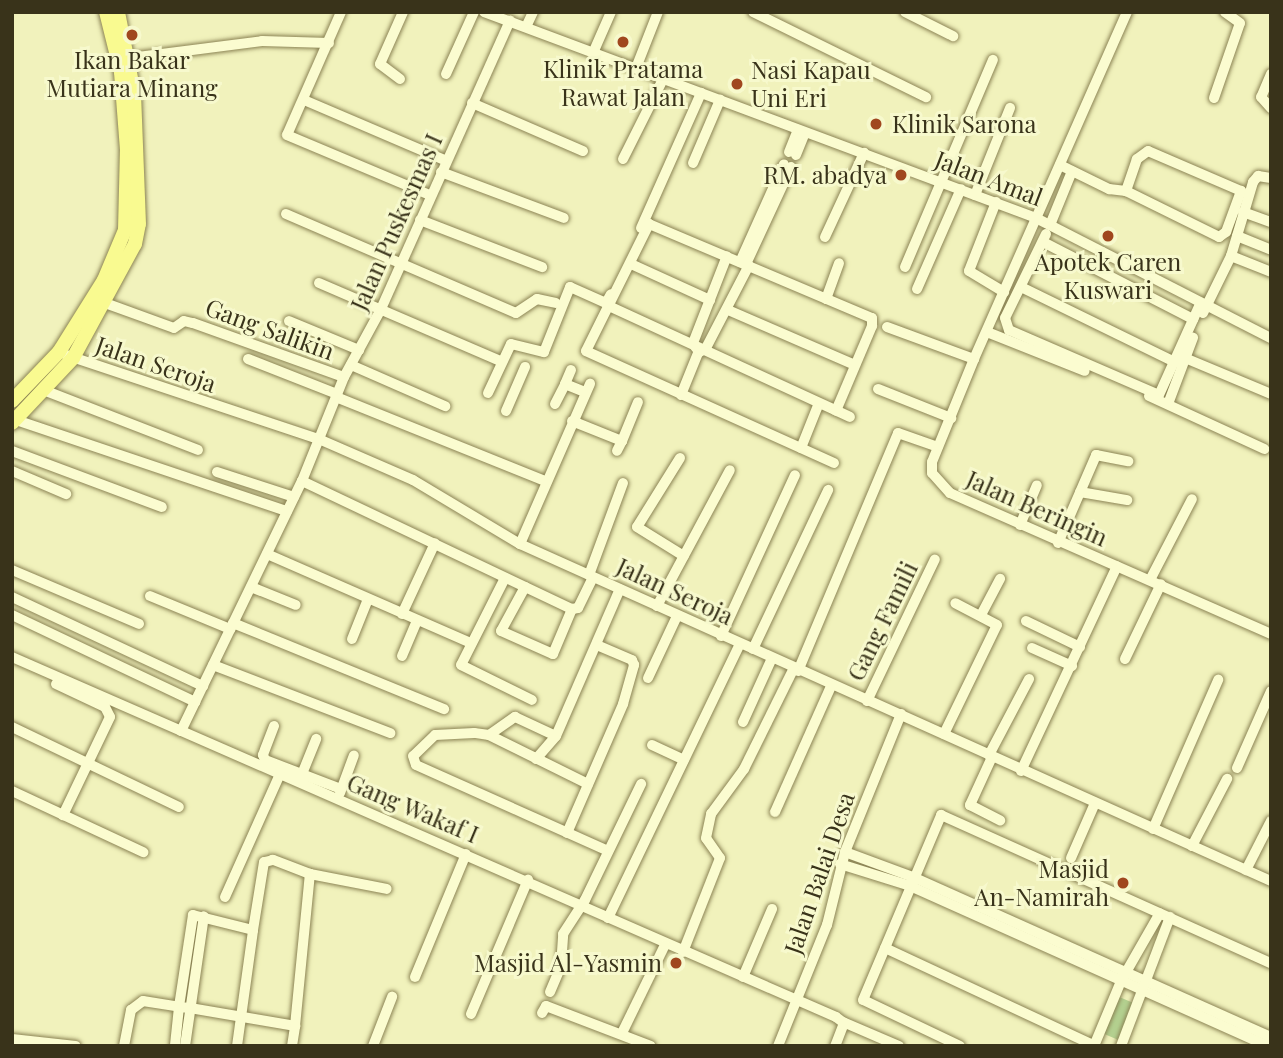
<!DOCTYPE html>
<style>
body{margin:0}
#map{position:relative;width:1283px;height:1058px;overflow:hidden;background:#f1f2bc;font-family:"Playfair Display",serif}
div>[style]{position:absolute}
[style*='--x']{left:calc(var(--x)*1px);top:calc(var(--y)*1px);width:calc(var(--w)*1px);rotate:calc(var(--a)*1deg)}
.green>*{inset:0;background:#b4d190;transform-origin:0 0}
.roads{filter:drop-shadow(0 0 2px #8b8354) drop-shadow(0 0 2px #8b8354)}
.minor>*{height:10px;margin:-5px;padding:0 5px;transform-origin:5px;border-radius:5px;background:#fbfcd0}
.major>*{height:14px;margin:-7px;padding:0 7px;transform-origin:7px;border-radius:7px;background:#f9fa90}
.dots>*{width:19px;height:19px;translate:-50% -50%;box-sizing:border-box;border:4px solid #f7f9cd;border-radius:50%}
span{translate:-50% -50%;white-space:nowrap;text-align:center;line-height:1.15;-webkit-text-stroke:6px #f7f9cd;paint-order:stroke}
.poi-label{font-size:24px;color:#39331a}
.left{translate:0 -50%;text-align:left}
.right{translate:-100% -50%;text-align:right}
.street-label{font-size:24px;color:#39331a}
.frame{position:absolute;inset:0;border:14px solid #39331a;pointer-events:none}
</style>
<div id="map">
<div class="green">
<i style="left:1117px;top:996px;width:23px;height:40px;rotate:23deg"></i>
</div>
<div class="roads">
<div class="minor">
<i style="--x:341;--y:12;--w:134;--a:113.7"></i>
<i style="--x:287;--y:135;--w:155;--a:22.8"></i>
<i style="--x:484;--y:12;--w:589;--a:20.46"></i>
<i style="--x:1036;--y:218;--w:264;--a:27.1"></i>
<i style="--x:753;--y:12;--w:193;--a:26.2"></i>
<i style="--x:905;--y:12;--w:54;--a:26.6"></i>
<i style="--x:1127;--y:12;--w:379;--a:113.8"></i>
<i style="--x:974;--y:359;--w:111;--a:112.2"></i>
<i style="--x:932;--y:462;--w:11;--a:90"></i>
<i style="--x:932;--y:473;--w:27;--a:48"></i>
<i style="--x:950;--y:493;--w:351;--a:23.7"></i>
<i style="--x:526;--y:27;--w:17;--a:-65"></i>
<i style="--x:593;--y:53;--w:45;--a:-66.3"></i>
<i style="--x:130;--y:58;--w:133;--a:-7.3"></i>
<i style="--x:262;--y:41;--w:67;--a:1.7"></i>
<i style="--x:636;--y:68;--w:60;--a:-68.6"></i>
<i style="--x:446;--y:74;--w:68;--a:-65.7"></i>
<i style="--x:1271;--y:74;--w:25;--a:113"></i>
<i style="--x:1261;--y:97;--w:15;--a:48"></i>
<i style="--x:400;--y:79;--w:25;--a:-143"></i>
<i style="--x:380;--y:64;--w:57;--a:-66.1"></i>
<i style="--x:1214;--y:98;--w:79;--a:-70.9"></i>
<i style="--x:1240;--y:23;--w:19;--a:-144"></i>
<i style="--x:304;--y:100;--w:153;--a:23.1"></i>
<i style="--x:472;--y:103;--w:121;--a:23.4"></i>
<i style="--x:789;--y:152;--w:24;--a:-68"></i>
<i style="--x:796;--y:155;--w:24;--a:-68"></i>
<i style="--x:623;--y:159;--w:89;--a:-63.4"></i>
<i style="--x:693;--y:163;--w:69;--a:-66.8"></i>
<i style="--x:1060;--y:165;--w:55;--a:26.1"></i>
<i style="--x:1109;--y:189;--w:17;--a:7"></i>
<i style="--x:1126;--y:191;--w:104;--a:26.3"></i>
<i style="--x:1219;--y:237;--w:9;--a:-36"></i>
<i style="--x:1226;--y:232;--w:44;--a:-69.9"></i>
<i style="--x:1241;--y:191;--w:101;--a:-156.7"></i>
<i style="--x:1148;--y:151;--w:14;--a:144"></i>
<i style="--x:1137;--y:159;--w:34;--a:109"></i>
<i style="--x:441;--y:172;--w:131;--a:20.5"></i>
<i style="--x:975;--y:195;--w:94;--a:-68.1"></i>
<i style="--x:996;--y:202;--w:74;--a:111.4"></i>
<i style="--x:969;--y:271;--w:41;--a:31"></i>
<i style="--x:1243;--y:212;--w:30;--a:20"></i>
<i style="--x:286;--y:214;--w:250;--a:23.3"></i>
<i style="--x:516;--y:313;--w:25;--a:-34"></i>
<i style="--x:537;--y:299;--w:19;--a:12"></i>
<i style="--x:420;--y:220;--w:131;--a:21.1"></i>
<i style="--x:1050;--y:225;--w:58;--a:-67.8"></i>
<i style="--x:641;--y:228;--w:148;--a:-66"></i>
<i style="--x:1046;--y:234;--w:93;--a:116"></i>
<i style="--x:1005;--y:318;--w:13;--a:72"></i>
<i style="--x:1009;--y:330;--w:163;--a:23.4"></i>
<i style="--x:1159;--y:395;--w:100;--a:-65.7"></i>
<i style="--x:1237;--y:236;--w:37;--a:22"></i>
<i style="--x:825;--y:237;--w:93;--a:-65.1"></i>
<i style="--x:1043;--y:242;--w:169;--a:27.2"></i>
<i style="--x:1231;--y:256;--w:43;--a:21.8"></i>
<i style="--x:740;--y:262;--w:107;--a:-65.8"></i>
<i style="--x:631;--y:264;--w:87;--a:24.5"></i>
<i style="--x:746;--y:264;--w:107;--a:-65.1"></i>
<i style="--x:905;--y:267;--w:225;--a:-67"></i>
<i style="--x:319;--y:283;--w:199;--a:23.3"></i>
<i style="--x:1021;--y:287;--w:171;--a:26"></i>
<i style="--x:917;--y:289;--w:109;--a:-66.3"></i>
<i style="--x:826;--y:299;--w:38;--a:-70"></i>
<i style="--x:105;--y:303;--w:73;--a:19.9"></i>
<i style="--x:174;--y:328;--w:12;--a:-35"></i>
<i style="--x:184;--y:321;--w:9;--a:13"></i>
<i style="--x:193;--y:323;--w:160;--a:19.7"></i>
<i style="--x:611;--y:307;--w:263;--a:24.7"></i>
<i style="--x:728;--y:310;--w:138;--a:23.4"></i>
<i style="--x:1203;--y:313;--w:64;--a:-63.8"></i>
<i style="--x:1231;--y:256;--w:77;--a:-73.4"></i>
<i style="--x:1253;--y:182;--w:8;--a:-50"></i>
<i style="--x:1258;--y:176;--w:13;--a:9"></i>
<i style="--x:289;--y:321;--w:76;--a:22.5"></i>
<i style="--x:887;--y:327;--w:93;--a:20.2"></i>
<i style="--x:987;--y:332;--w:105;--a:21.7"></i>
<i style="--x:696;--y:348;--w:6;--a:-121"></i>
<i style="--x:693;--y:343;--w:93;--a:-68.7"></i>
<i style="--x:66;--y:355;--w:269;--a:18.4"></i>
<i style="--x:321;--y:440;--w:100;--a:23.5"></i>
<i style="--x:413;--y:480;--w:125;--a:30.9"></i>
<i style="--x:520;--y:544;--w:823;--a:24.17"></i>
<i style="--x:1185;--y:358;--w:93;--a:22.7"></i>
<i style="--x:248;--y:359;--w:96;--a:21.5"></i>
<i style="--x:351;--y:365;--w:103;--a:23.6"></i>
<i style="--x:571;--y:370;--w:15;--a:113"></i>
<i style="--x:565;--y:384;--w:22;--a:22"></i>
<i style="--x:878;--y:389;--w:79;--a:21.7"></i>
<i style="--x:46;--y:391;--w:163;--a:21.2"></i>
<i style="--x:488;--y:393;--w:54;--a:-64.9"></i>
<i style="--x:511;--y:344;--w:34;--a:14"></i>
<i style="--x:544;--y:352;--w:70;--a:-68.2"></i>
<i style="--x:570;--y:287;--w:39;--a:24"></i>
<i style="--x:606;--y:303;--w:10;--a:-61"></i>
<i style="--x:681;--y:395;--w:45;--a:-68"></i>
<i style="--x:698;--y:353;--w:9;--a:-32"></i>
<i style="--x:706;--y:348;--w:93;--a:-62.6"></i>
<i style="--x:1149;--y:396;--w:127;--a:24.7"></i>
<i style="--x:336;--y:397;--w:227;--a:21.9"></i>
<i style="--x:555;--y:404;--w:22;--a:-63"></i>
<i style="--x:1168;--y:404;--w:71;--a:-69.3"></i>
<i style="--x:506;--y:411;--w:48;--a:-66.6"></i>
<i style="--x:16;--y:420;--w:286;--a:18.6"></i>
<i style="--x:572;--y:421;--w:54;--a:21.8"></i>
<i style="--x:622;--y:441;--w:11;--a:117"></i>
<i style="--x:622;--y:441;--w:42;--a:-67.7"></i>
<i style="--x:801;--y:448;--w:48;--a:-68.2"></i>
<i style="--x:12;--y:451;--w:160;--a:20.5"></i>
<i style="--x:680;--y:458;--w:81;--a:121.9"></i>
<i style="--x:637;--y:527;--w:55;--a:31.7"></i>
<i style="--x:834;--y:463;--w:272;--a:-155.7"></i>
<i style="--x:586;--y:351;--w:142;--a:-63.6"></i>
<i style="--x:649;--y:224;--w:242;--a:22.9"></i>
<i style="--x:872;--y:318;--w:8;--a:90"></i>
<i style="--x:872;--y:326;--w:92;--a:113"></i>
<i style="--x:12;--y:471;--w:59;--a:23.1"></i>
<i style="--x:217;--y:472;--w:81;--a:18"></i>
<i style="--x:302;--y:481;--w:299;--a:25.4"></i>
<i style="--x:1080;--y:492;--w:48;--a:9.7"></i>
<i style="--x:1020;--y:525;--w:43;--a:-67"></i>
<i style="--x:1058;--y:543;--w:96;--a:-66.6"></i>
<i style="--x:1096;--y:455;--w:33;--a:11"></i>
<i style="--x:520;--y:544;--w:175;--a:-66.4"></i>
<i style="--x:267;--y:554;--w:223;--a:23.6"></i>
<i style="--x:12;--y:570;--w:138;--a:23"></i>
<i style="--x:589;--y:575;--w:98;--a:-69.7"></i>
<i style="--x:505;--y:578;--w:97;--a:116.8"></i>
<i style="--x:461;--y:665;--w:79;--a:26.2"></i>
<i style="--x:1150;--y:580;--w:91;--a:-62.6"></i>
<i style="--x:251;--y:587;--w:48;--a:21.8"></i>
<i style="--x:525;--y:587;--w:50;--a:118.6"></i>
<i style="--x:501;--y:631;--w:57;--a:23.9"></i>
<i style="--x:553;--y:654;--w:49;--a:-67.1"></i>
<i style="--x:572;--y:609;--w:6;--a:-9"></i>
<i style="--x:578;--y:608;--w:34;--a:-64"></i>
<i style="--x:150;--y:596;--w:87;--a:22.4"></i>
<i style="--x:12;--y:597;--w:211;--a:25"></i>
<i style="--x:657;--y:606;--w:154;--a:-61.8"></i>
<i style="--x:402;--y:614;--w:78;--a:-65.1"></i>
<i style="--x:12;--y:615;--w:203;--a:25.4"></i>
<i style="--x:981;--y:615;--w:41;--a:-62.2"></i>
<i style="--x:1026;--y:621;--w:60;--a:25.7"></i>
<i style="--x:233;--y:623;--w:228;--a:22.2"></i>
<i style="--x:721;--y:636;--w:177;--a:-65.3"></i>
<i style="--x:352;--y:639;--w:43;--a:-68.2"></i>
<i style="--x:1032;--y:648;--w:44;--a:24.2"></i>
<i style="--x:753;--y:649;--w:176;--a:-64.7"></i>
<i style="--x:402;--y:656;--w:38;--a:-67"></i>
<i style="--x:12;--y:657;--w:899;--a:23.6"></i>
<i style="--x:836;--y:1017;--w:10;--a:37"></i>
<i style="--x:844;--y:1023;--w:25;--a:111"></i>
<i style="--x:1125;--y:659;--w:83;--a:-64.4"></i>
<i style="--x:213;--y:665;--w:190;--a:21"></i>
<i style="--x:798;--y:671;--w:258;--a:-67.2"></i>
<i style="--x:898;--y:433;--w:42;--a:19.3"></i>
<i style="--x:648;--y:678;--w:68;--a:-64.9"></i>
<i style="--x:56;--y:684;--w:54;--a:25.1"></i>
<i style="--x:105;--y:707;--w:11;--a:63"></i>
<i style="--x:110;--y:717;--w:109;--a:115.6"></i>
<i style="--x:867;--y:701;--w:157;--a:-64.4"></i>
<i style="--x:743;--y:722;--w:70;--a:-65.6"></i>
<i style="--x:274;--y:726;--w:31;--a:111"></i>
<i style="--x:263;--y:755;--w:5;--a:68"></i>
<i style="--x:265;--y:760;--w:81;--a:20.9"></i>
<i style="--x:12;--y:727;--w:185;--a:25.6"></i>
<i style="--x:181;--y:731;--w:278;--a:-64.2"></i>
<i style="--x:302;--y:481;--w:112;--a:-68"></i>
<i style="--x:344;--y:377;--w:77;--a:-61.4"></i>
<i style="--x:381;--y:309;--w:316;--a:-65.9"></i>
<i style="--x:944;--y:734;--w:121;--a:-64.1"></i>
<i style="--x:997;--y:625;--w:47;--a:-152.4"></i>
<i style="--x:489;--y:735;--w:32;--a:-35"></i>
<i style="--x:515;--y:717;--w:45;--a:24.9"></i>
<i style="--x:652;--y:745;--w:35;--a:25"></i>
<i style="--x:989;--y:755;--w:86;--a:-62.2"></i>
<i style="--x:992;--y:757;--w:53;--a:114.6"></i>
<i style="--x:970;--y:805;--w:34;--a:27"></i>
<i style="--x:536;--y:759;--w:30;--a:-49"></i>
<i style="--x:556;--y:736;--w:160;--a:-66.5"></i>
<i style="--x:1237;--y:768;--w:84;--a:-66.2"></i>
<i style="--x:1021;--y:771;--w:226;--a:-64.9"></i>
<i style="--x:302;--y:774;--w:38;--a:-68"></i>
<i style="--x:588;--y:784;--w:110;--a:-153.7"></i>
<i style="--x:489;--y:735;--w:15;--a:-172"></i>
<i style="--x:474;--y:733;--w:39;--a:177"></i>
<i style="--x:435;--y:735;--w:30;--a:136"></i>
<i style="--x:413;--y:756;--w:9;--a:72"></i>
<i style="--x:416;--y:765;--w:210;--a:24.1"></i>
<i style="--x:12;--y:791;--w:145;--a:25"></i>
<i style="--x:340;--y:793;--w:40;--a:-69.8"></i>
<i style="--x:775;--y:812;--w:138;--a:-66"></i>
<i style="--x:1153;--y:829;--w:163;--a:-66.4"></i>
<i style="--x:567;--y:833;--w:141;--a:-66.5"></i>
<i style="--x:623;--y:704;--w:41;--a:-74.2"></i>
<i style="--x:634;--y:665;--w:5;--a:-112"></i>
<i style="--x:632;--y:660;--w:38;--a:-157"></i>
<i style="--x:1192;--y:846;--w:76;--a:-62.4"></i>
<i style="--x:845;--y:852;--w:72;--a:20.2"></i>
<i style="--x:913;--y:877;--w:392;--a:24.1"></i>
<i style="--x:1071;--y:858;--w:60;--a:-66.4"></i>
<i style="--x:840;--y:864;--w:73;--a:17.4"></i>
<i style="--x:910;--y:886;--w:391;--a:24.1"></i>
<i style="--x:1246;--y:870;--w:55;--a:-63"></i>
<i style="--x:310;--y:874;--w:78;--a:11"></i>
<i style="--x:225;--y:897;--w:135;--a:-65.9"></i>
<i style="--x:608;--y:918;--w:304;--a:-64.3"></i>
<i style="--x:885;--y:948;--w:232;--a:25"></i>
<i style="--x:683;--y:952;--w:101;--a:-68.5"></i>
<i style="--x:720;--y:858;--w:24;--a:-125"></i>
<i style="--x:706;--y:838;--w:25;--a:-78"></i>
<i style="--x:711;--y:814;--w:56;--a:-53.7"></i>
<i style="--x:744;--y:769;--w:113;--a:-63.7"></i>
<i style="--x:415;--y:977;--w:133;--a:-67.5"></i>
<i style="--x:743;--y:977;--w:74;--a:-66.9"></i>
<i style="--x:550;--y:992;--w:28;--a:-67"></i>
<i style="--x:561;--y:966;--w:32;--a:-86"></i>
<i style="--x:563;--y:934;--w:40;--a:-57.1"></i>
<i style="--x:585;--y:900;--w:129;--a:-64.2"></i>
<i style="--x:542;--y:1013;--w:8;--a:-60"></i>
<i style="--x:546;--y:1006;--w:112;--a:20.9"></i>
<i style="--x:471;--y:1014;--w:146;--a:-67"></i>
<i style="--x:843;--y:1022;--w:61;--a:23.2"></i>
<i style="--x:622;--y:1033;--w:98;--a:-64"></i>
<i style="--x:12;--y:1039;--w:64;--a:6.2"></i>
<i style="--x:124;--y:1046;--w:37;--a:-79"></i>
<i style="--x:131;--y:1010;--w:15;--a:-37"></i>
<i style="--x:143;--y:1001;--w:36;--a:9"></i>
<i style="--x:179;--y:1007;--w:11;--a:5"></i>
<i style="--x:190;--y:1008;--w:107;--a:9.7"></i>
<i style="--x:295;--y:1026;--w:153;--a:-84.4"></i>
<i style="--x:310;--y:874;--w:40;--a:-159"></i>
<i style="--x:273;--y:860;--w:9;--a:167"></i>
<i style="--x:264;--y:862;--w:69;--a:99.2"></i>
<i style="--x:253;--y:930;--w:62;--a:-166"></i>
<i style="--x:193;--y:915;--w:93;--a:98.7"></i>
<i style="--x:179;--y:1007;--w:39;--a:96"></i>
<i style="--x:185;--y:1046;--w:131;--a:-81.7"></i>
<i style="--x:237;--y:1046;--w:117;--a:-82.1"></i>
<i style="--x:292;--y:1046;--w:20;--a:-81"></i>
<i style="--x:373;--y:1046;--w:53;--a:-68.8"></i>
<i style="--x:778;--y:1046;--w:131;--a:-68"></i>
<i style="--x:827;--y:925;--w:75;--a:-76.1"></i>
<i style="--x:845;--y:852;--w:149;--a:-67.9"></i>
<i style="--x:960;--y:1046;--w:107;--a:-154.6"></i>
<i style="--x:863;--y:1000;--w:201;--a:-67.1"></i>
<i style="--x:941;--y:815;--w:362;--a:24.2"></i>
<i style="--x:1094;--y:1046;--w:70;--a:-67.4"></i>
<i style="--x:1121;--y:981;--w:78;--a:-60.2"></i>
<i style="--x:1121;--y:1046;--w:138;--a:-69.2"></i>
</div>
<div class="major">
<i style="--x:12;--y:401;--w:68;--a:-46.2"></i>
<i style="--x:59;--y:352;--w:85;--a:-58"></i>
<i style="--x:104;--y:280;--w:54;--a:-67.2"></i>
<i style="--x:125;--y:230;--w:80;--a:-88.6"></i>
<i style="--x:127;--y:150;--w:78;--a:-94.4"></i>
<i style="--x:121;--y:72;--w:62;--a:-104"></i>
<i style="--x:12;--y:423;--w:89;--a:-46.8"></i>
<i style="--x:73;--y:358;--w:130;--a:-61.5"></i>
<i style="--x:135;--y:244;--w:20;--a:-79"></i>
<i style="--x:139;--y:224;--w:131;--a:-92.2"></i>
<i style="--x:134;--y:93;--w:83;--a:-101.2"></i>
</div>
</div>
<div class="dots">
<i style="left:132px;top:35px;background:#a0471e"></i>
<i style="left:623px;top:42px;background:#a0471e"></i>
<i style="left:737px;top:84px;background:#a0471e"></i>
<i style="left:876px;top:124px;background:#a0471e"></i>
<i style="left:901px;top:175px;background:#a0471e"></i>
<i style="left:1108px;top:236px;background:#a0471e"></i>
<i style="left:1123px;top:883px;background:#a0471e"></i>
<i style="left:676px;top:963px;background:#a0471e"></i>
</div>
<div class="poi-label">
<span style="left:132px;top:74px">Ikan Bakar<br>Mutiara Minang</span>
<span style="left:623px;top:83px">Klinik Pratama<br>Rawat Jalan</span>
<span class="left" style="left:751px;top:84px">Nasi Kapau<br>Uni Eri</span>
<span class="left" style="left:892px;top:124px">Klinik Sarona</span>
<span class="right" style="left:887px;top:175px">RM. abadya</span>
<span style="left:1108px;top:276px">Apotek Caren<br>Kuswari</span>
<span class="right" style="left:1109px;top:883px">Masjid<br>An-Namirah</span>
<span class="right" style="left:662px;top:963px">Masjid Al-Yasmin</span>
</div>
<div class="street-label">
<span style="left:989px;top:178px;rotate:21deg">Jalan Amal</span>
<span style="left:396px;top:222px;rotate:-66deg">Jalan Puskesmas I</span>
<span style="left:270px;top:329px;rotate:20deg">Gang Salikin</span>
<span style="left:156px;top:364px;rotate:19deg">Jalan Seroja</span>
<span style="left:1037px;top:508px;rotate:24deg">Jalan Beringin</span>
<span style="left:675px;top:591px;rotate:25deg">Jalan Seroja</span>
<span style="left:882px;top:621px;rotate:-64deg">Gang Famili</span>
<span style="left:413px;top:808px;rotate:23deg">Gang Wakaf I</span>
<span style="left:819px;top:873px;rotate:-71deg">Jalan Balai Desa</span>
</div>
<div class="frame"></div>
</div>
